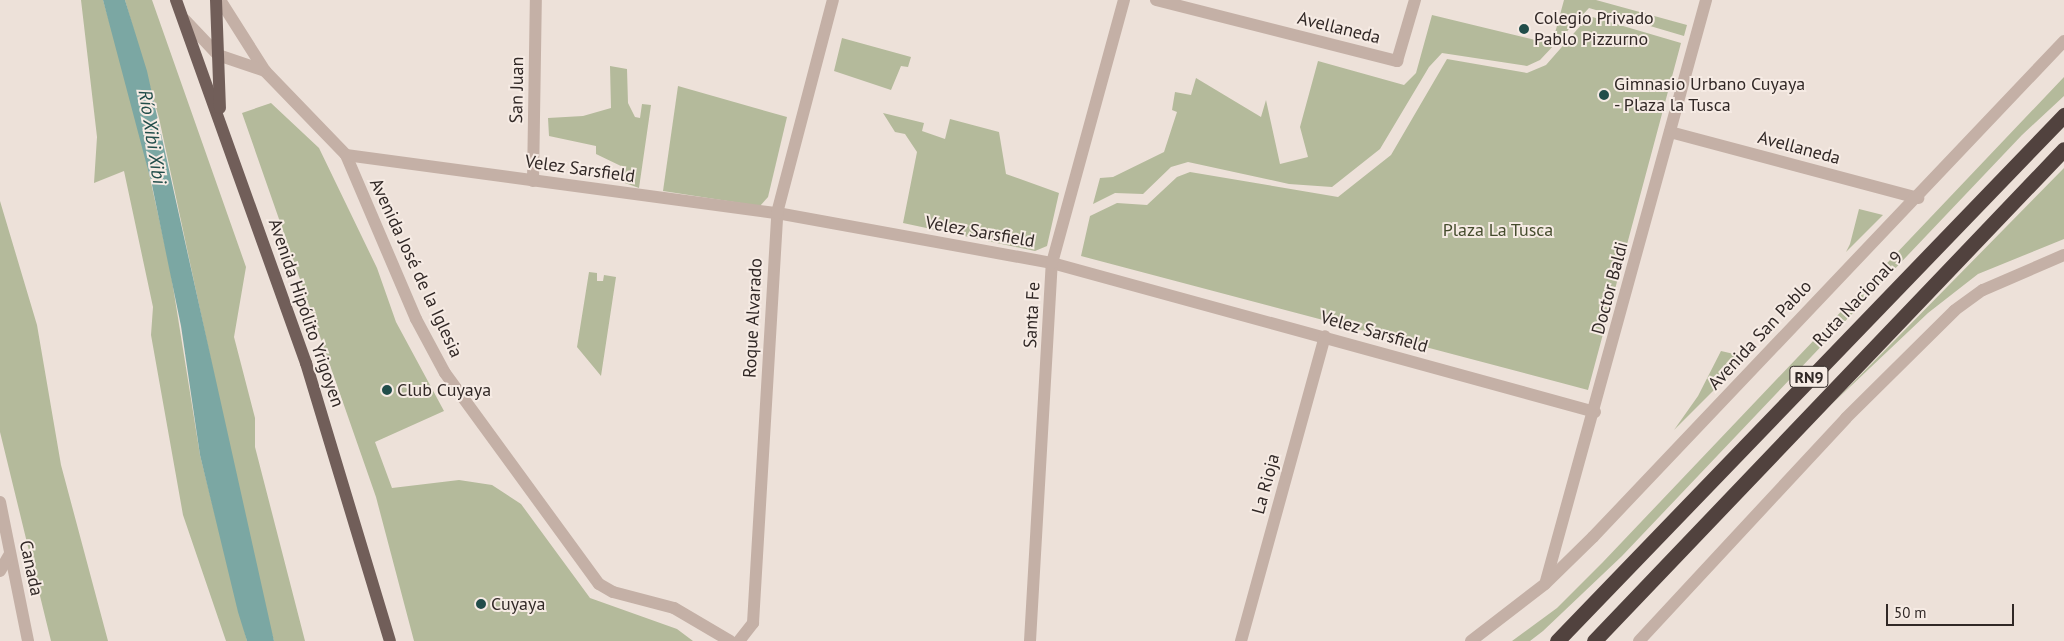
<!DOCTYPE html>
<meta charset="utf-8">
<style>
body{margin:0}
#map{position:relative;width:2064px;height:641px;overflow:hidden;background:#ede1d9;font-family:"PT Sans",sans-serif}
div>[style]{position:absolute}
[style*='--x']{left:calc(var(--x)*1px);top:calc(var(--y)*1px);width:calc(var(--w)*1px);rotate:calc(var(--a)*1deg)}
.green>*{inset:0;background:#b4ba9b}
.water>*{inset:0;background:#7ba7a3}
.minor>*{height:12px;margin:-6px;padding:0 6px;transform-origin:6px;border-radius:6px;background:#c4b0a6}
.major>*{height:12px;margin:-6px;padding:0 6px;transform-origin:6px;border-radius:6px;background:#715e59}
.highway>*{height:15px;margin:-7.5px;padding:0 7.5px;transform-origin:7.5px;border-radius:7.5px;background:#51423e}
.dots>*{width:14px;height:14px;translate:-50% -50%;box-sizing:border-box;border:2px solid #f6ebe4;border-radius:50%}
span{translate:-50% -50%;white-space:nowrap;text-align:center;line-height:1.15;-webkit-text-stroke:4px #f6ebe4;paint-order:stroke}
.shield-label span{padding:1px 4px;background:#f6ebe4;border:1px solid;border-radius:4px;-webkit-text-stroke-width:0}
.shield-label{font-size:16px;color:#312826;font-weight:700}
.poi-label{font-size:18px;color:#312826}
.left{translate:0 -50%;text-align:left}
.street-label{font-size:18px;color:#312826}
.park-label{font-size:18px;color:#454c2d}
.water-label{font-size:19px;color:#214d4a;font-style:italic}
.scale{position:absolute;left:1886px;top:604px;width:128px;height:22px;box-sizing:border-box;border:2px solid #312826;border-top:0;padding-left:6px;font-size:15px;line-height:18px;white-space:nowrap;color:#312826;-webkit-text-stroke:4px #f6ebe4;paint-order:stroke}
</style>
<div id="map">
<div class="green">
<i style="clip-path:polygon(81px 0,103px 0,134px 106px,170px 268px,200px 455px,247px 641px,226px 641px,183px 515px,151px 335px,153px 307px,124px 171px,94px 183px,97px 137px)"></i>
<i style="clip-path:polygon(125px 0,152px 0,246px 267px,234px 337px,255px 418px,255px 447px,305px 641px,274px 641px,263px 604px,159px 118px)"></i>
<i style="clip-path:polygon(1564px 0,1596px 0,1687px 25px,1684px 36px,1589px 8px,1540px 60px,1527px 66px,1442px 53px,1429px 67px,1380px 149px,1332px 187px,1289px 184px,1188px 162px,1171px 167px,1143px 194px,1115px 193px,1093px 204px,1100px 178px,1113px 177px,1164px 152px,1177px 112px,1172px 110px,1175px 92px,1191px 95px,1196px 78px,1261px 117px,1266px 100px,1280px 164px,1308px 157px,1300px 127px,1318px 61px,1404px 85px,1416px 73px,1432px 15px,1552px 44px)"></i>
<i style="clip-path:polygon(1589px 16px,1681px 43px,1588px 390px,1081px 256px,1090px 216px,1117px 203px,1147px 205px,1177px 177px,1190px 172px,1338px 197px,1391px 155px,1447px 59px,1527px 73px,1546px 65px)"></i>
<i style="clip-path:polygon(842px 38px,911px 57px,908px 67px,901px 66px,891px 90px,834px 71px)"></i>
<i style="clip-path:polygon(610px 66px,627px 69px,628px 103px,635px 117px,640px 118px,642px 104px,651px 105px,639px 188px,622px 182px,623px 167px,596px 154px,596px 146px,549px 136px,548px 118px,583px 116px,611px 108px)"></i>
<i style="clip-path:polygon(2064px 77px,2064px 96px,2022px 135px,1622px 556px,1543px 631px,1530px 641px,1512px 641px,1557px 608px,1603px 562px)"></i>
<i style="clip-path:polygon(678px 86px,787px 117px,768px 197px,760px 206px,663px 191px)"></i>
<i style="clip-path:polygon(271px 103px,319px 148px,377px 268px,396px 322px,444px 411px,375px 442px,392px 488px,459px 480px,492px 485px,521px 504px,590px 598px,677px 629px,693px 641px,414px 641px,376px 497px,242px 113px)"></i>
<i style="clip-path:polygon(883px 113px,924px 123px,922px 131px,945px 139px,950px 119px,999px 132px,1006px 174px,1059px 193px,1047px 246px,1035px 251px,903px 223px,917px 152px,905px 134px,895px 132px)"></i>
<i style="clip-path:polygon(2064px 168px,2064px 239px,1978px 274px,1928px 313px,1832px 404px)"></i>
<i style="clip-path:polygon(0 201px,37px 325px,61px 465px,108px 641px,51px 641px,0 432px)"></i>
<i style="clip-path:polygon(1859px 209px,1883px 215px,1846px 252px,1850px 244px)"></i>
<i style="clip-path:polygon(589px 272px,597px 273px,597px 281px,603px 281px,604px 275px,616px 277px,601px 376px,577px 347px)"></i>
<i style="clip-path:polygon(1721px 351px,1747px 357px,1674px 430px,1698px 396px)"></i>
</div>
<div class="water">
<i style="clip-path:polygon(103px 0,125px 0,147px 71px,274px 641px,247px 641px,238px 612px,200px 455px,181px 326px,152px 185px)"></i>
</div>
<div class="minor">
<i style="--x:220;--y:0;--w:84;--a:57.6"></i>
<i style="--x:265;--y:71;--w:117;--a:46"></i>
<i style="--x:346;--y:155;--w:178;--a:66.9"></i>
<i style="--x:416;--y:319;--w:61;--a:61.8"></i>
<i style="--x:445;--y:373;--w:261;--a:53.9"></i>
<i style="--x:599;--y:584;--w:16;--a:30"></i>
<i style="--x:613;--y:592;--w:63;--a:14.7"></i>
<i style="--x:674;--y:608;--w:65;--a:30.5"></i>
<i style="--x:1156;--y:0;--w:249;--a:14.2"></i>
<i style="--x:1397;--y:61;--w:64;--a:-73.6"></i>
<i style="--x:185;--y:20;--w:48;--a:46.7"></i>
<i style="--x:218;--y:55;--w:50;--a:18.8"></i>
<i style="--x:1670;--y:132;--w:257;--a:14.9"></i>
<i style="--x:346;--y:155;--w:435;--a:7.7"></i>
<i style="--x:777;--y:213;--w:280;--a:10.3"></i>
<i style="--x:1052;--y:263;--w:563;--a:15.34"></i>
<i style="--x:533;--y:181;--w:181;--a:-89.1"></i>
<i style="--x:0;--y:502;--w:142;--a:78.6"></i>
<i style="--x:0;--y:571;--w:20;--a:-60"></i>
<i style="--x:1546;--y:581;--w:603;--a:-74.6"></i>
<i style="--x:739;--y:641;--w:23;--a:-52"></i>
<i style="--x:753;--y:623;--w:411;--a:-86.6"></i>
<i style="--x:777;--y:213;--w:220;--a:-75.3"></i>
<i style="--x:1030;--y:641;--w:379;--a:-86.7"></i>
<i style="--x:1052;--y:263;--w:273;--a:-74.7"></i>
<i style="--x:1241;--y:641;--w:316;--a:-74.6"></i>
<i style="--x:1471;--y:641;--w:93;--a:-37.6"></i>
<i style="--x:1545;--y:584;--w:67;--a:-44.4"></i>
<i style="--x:1593;--y:537;--w:684;--a:-46.48"></i>
<i style="--x:1639;--y:641;--w:304;--a:-47.1"></i>
<i style="--x:1846;--y:418;--w:153;--a:-44.7"></i>
<i style="--x:1955;--y:310;--w:34;--a:-36"></i>
<i style="--x:1983;--y:290;--w:88;--a:-23.4"></i>
</div>
<div class="major">
<i style="--x:176;--y:0;--w:386;--a:70.3"></i>
<i style="--x:306;--y:363;--w:290;--a:73.2"></i>
<i style="--x:216;--y:0;--w:108;--a:87.9"></i>
</div>
<div class="highway">
<i style="--x:1557;--y:641;--w:731;--a:-46.05"></i>
<i style="--x:1594;--y:641;--w:680;--a:-46.31"></i>
</div>
<div class="dots">
<i style="left:1524px;top:29px;background:#214d4a"></i>
<i style="left:1604px;top:95px;background:#214d4a"></i>
<i style="left:387px;top:390px;background:#214d4a"></i>
<i style="left:481px;top:604px;background:#214d4a"></i>
</div>
<div class="shield-label">
<span style="left:1809px;top:377px">RN9</span>
</div>
<div class="poi-label">
<span class="left" style="left:1534px;top:29px">Colegio Privado<br>Pablo Pizzurno</span>
<span class="left" style="left:1614px;top:95px">Gimnasio Urbano Cuyaya<br>- Plaza la Tusca</span>
<span class="left" style="left:397px;top:390px">Club Cuyaya</span>
<span class="left" style="left:491px;top:604px">Cuyaya</span>
</div>
<div class="street-label">
<span style="left:1339px;top:28px;rotate:14deg">Avellaneda</span>
<span style="left:517px;top:90px;rotate:-89deg">San Juan</span>
<span style="left:1799px;top:148px;rotate:15deg">Avellaneda</span>
<span style="left:580px;top:169px;rotate:8deg">Velez Sarsfield</span>
<span style="left:980px;top:232px;rotate:10deg">Velez Sarsfield</span>
<span style="left:416px;top:268px;rotate:65deg">Avenida José de la Iglesia</span>
<span style="left:1610px;top:288px;rotate:-75deg">Doctor Baldi</span>
<span style="left:1858px;top:299px;rotate:-47deg">Ruta Nacional 9</span>
<span style="left:306px;top:313px;rotate:71deg">Avenida Hipólito Yrigoyen</span>
<span style="left:1032px;top:315px;rotate:-87deg">Santa Fe</span>
<span style="left:753px;top:318px;rotate:-87deg">Roque Alvarado</span>
<span style="left:1374px;top:332px;rotate:16deg">Velez Sarsfield</span>
<span style="left:1760px;top:335px;rotate:-47deg">Avenida San Pablo</span>
<span style="left:1266px;top:484px;rotate:-75deg">La Rioja</span>
<span style="left:31px;top:568px;rotate:78deg">Canada</span>
</div>
<div class="park-label">
<span style="left:1498px;top:230px">Plaza La Tusca</span>
</div>
<div class="water-label">
<span style="left:152px;top:137px;rotate:81deg">Río Xibi Xibi</span>
</div>
<div class="scale">50 m</div>
</div>
